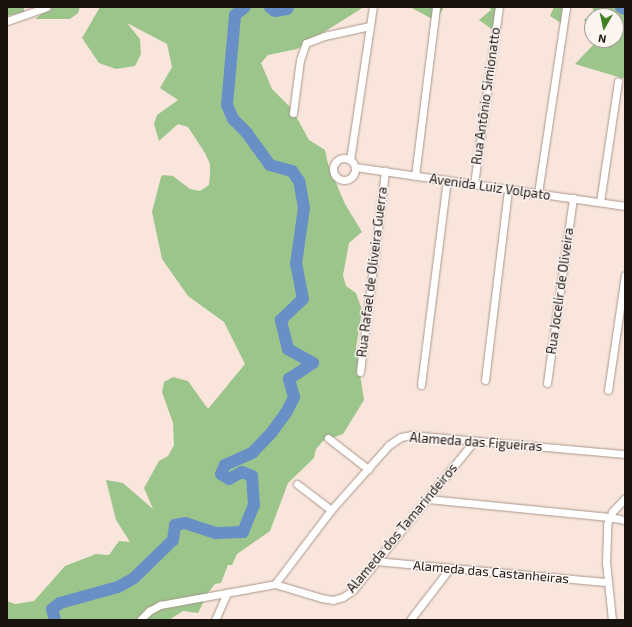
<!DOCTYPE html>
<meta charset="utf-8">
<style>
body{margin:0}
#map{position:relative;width:632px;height:627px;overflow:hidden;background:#f9e5db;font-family:"Exo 2",sans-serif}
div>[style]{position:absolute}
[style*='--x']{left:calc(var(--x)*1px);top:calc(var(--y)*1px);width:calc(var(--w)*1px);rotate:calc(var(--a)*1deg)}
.forest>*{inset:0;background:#9bc58b}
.river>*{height:12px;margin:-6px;padding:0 6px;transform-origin:6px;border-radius:6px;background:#6990c6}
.roads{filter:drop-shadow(0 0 1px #a9978d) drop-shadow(0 0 1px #a9978d)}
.minor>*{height:7px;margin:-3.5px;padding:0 3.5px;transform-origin:3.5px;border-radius:3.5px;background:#fff}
.minor>.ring{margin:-3.5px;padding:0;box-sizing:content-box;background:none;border:7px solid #fff;border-radius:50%}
span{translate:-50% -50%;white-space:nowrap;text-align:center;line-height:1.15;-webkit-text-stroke:3px #fdf5f1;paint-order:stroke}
.street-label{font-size:13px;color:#19130f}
.frame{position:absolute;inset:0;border:8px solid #19130f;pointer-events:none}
.north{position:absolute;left:584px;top:8px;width:40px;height:40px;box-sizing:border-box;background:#fdf5f1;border:1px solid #a29b97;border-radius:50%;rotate:189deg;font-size:11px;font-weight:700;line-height:16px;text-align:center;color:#19130f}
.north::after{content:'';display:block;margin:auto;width:14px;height:18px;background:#3f8224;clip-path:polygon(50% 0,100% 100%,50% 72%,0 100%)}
</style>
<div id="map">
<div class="forest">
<i style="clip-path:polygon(7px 7px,24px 7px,24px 12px,7px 16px)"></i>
<i style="clip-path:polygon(39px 7px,80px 7px,78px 13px,70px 19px,35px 19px,46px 11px)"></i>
<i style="clip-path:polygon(100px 7px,364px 7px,297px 49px,268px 55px,261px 63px,272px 89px,292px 109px,309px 140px,325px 150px,328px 164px,345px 204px,362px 232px,349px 243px,343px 275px,346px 286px,356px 293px,362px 310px,356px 348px,364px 400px,343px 434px,323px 441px,316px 449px,314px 458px,288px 483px,270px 531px,237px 554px,232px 565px,228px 565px,221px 583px,215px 584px,208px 593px,198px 613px,183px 611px,169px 620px,7px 620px,7px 601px,15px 604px,34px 601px,65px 566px,96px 554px,109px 555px,119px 541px,130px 542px,116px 520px,106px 480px,123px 483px,153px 509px,144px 488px,159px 461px,168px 456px,174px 445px,173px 423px,162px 392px,164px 382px,173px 377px,188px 381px,208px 409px,245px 364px,224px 322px,188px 296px,162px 259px,152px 212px,161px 177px,163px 175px,173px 176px,190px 189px,200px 191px,209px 185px,210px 175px,210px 164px,205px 153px,188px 127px,178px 124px,159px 141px,154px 124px,157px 115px,178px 100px,160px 88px,172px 67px,167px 44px,127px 23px,140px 39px,141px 54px,135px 66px,116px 69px,99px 63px,82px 38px)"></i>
<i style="clip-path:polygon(410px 7px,444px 7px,436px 21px)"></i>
<i style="clip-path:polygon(489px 7px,500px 7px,497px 33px,479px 20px,491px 10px)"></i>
<i style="clip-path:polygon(554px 7px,625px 7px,625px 79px,575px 64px,596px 42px,595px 40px,616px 40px,616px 16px,592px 16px,592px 35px,584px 20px,594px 12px,592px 7px,571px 8px,561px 23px,550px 16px)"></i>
</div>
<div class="river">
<i style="--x:270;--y:7;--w:6;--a:39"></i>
<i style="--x:275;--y:11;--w:12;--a:-9"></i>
<i style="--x:287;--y:9;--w:2;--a:-63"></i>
<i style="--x:621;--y:7;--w:4;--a:27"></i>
<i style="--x:55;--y:620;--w:11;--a:-105"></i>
<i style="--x:52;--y:609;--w:10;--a:-37"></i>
<i style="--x:60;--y:603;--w:60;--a:-15.4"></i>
<i style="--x:118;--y:587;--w:18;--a:-29"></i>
<i style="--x:134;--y:578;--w:54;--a:-44.3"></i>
<i style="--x:173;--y:540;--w:15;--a:-82"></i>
<i style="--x:175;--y:525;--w:10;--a:-11"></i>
<i style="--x:185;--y:523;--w:33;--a:18"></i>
<i style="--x:216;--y:533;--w:27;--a:-2"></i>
<i style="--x:243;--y:532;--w:29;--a:-68"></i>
<i style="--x:254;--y:505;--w:29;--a:-94"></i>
<i style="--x:252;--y:476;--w:11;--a:-158"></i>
<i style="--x:242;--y:472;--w:15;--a:152"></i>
<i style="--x:229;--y:479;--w:9;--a:-148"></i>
<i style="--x:221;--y:474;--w:10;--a:-66"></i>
<i style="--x:225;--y:465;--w:30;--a:-24"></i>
<i style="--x:252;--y:453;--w:29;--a:-46"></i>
<i style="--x:272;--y:432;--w:24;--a:-54"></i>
<i style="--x:286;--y:413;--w:18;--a:-63"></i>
<i style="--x:294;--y:397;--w:19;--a:-106"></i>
<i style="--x:289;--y:379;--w:29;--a:-34"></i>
<i style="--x:313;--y:363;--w:29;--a:-151"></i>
<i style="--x:288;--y:349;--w:30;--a:-104"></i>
<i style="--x:281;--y:320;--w:30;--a:-44"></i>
<i style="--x:303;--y:299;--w:36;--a:-101"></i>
<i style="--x:296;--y:264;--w:57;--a:-81.9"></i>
<i style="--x:304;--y:208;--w:27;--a:-100"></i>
<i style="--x:299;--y:181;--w:12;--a:-125"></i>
<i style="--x:292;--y:171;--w:23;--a:-165"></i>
<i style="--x:270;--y:165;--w:39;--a:-126"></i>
<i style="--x:247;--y:133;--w:20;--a:-135"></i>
<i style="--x:233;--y:119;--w:15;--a:-113"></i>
<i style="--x:227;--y:105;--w:90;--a:-84.9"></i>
<i style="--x:235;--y:15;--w:13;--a:-39"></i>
</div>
<div class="roads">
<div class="minor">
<i style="--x:7;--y:21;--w:42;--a:-19.3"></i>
<i style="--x:293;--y:113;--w:53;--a:-82.5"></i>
<i style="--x:300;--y:60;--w:18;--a:-71"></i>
<i style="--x:306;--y:43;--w:19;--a:-21"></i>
<i style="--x:324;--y:36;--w:47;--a:-12.3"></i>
<i class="ring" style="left:333px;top:158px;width:15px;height:15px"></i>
<i style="--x:350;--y:160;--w:155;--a:-81.5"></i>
<i style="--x:355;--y:167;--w:273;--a:8.2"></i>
<i style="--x:415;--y:176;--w:170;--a:-82.9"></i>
<i style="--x:474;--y:184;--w:179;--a:-82"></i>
<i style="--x:538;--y:193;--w:188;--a:-81.4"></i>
<i style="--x:600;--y:202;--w:122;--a:-81.5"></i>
<i style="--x:360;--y:372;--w:203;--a:-82.9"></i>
<i style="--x:485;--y:380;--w:192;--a:-83.1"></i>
<i style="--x:547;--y:383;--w:187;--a:-82"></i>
<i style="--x:421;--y:385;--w:207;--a:-82.8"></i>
<i style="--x:608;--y:390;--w:116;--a:-81.6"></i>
<i style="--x:328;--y:438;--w:51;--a:37.8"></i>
<i style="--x:297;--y:484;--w:43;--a:37.4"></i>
<i style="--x:428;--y:499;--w:182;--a:5.7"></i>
<i style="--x:609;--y:517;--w:16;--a:11"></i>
<i style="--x:375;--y:561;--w:234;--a:5.2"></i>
<i style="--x:275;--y:584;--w:93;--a:-52.9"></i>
<i style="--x:331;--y:510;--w:87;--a:-48.3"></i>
<i style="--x:389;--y:445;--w:14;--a:-34"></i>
<i style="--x:401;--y:437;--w:10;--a:-11"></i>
<i style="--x:411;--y:435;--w:215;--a:5.1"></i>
<i style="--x:140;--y:620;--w:13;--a:-45"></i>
<i style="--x:149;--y:611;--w:13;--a:-29"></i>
<i style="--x:160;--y:605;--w:117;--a:-10.3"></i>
<i style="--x:275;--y:584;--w:48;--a:16.9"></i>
<i style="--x:321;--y:598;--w:12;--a:9"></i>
<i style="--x:333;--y:600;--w:10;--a:-17"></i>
<i style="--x:343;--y:597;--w:12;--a:-35"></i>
<i style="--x:353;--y:590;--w:192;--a:-50.9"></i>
<i style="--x:215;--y:620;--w:30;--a:-66"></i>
<i style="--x:410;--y:620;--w:66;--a:-52.4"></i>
<i style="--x:612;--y:620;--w:58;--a:-95.9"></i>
<i style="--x:606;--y:562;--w:38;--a:-88"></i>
<i style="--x:607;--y:524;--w:13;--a:-67"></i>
<i style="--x:612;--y:512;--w:19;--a:-47"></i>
</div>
</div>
<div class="street-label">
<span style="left:486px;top:96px;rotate:-82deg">Rua Antônio Simionatto</span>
<span style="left:490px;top:187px;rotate:8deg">Avenida Luiz Volpato</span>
<span style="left:372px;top:272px;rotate:-83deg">Rua Rafael de Oliveira Guerra</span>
<span style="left:560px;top:291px;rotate:-82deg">Rua Jocelir de Oliveira</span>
<span style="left:476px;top:442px;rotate:4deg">Alameda das Figueiras</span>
<span style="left:402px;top:528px;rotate:-50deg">Alameda dos Tamarindeiros</span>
<span style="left:491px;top:572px;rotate:5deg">Alameda das Castanheiras</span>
</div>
<div class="frame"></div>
<div class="north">N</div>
</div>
